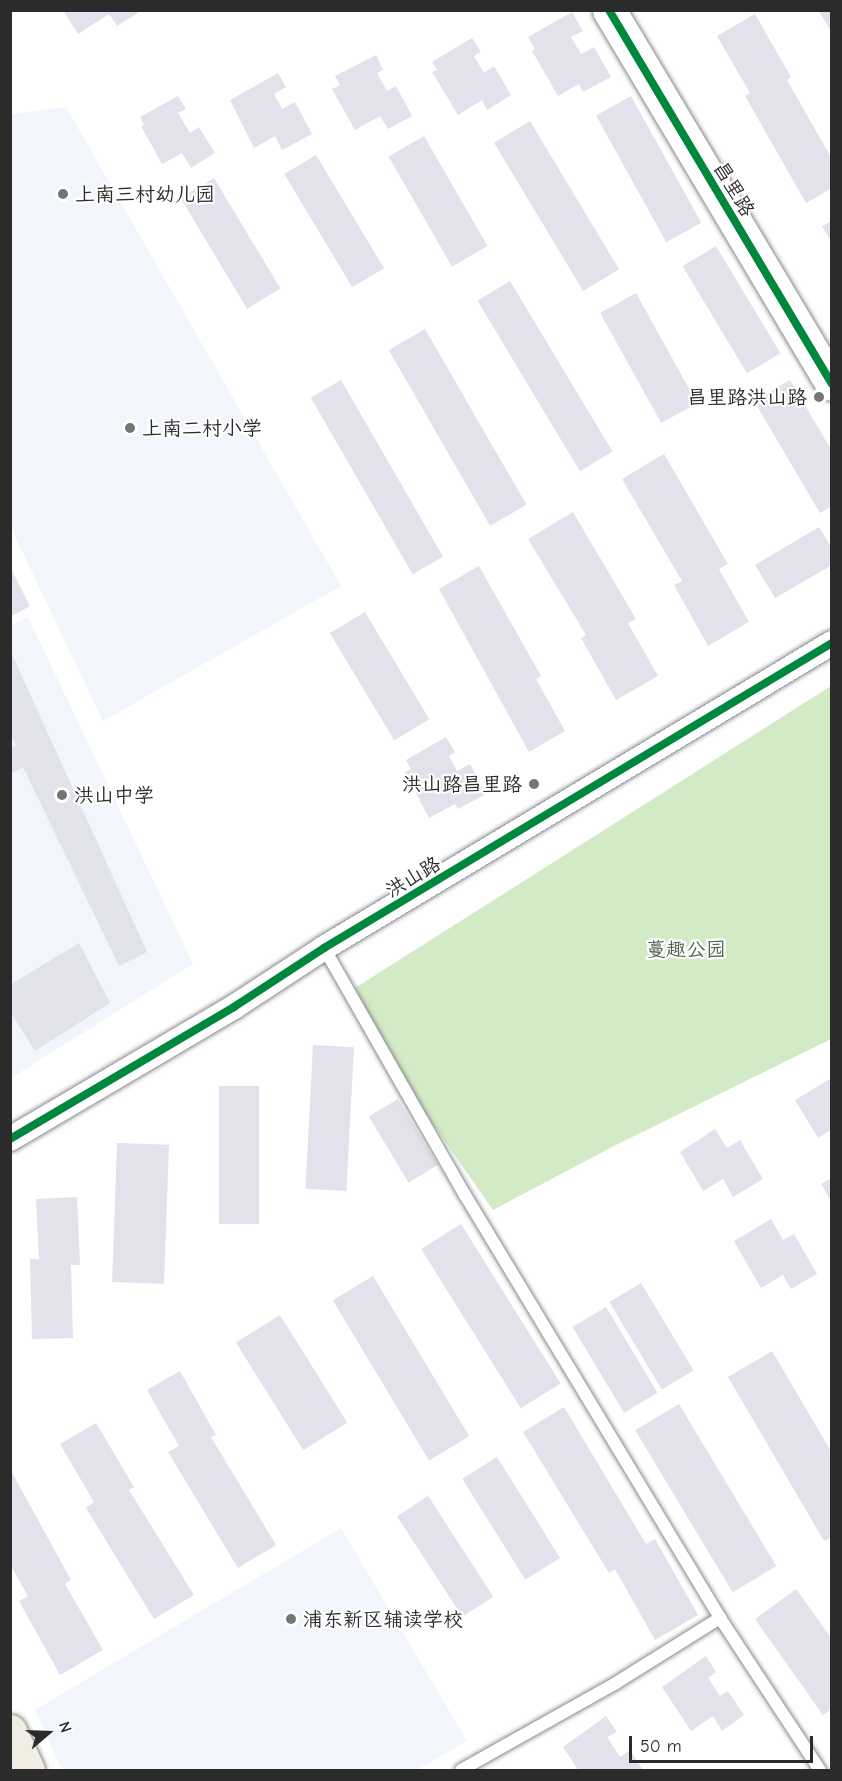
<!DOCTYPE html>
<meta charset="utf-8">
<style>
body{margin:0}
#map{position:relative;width:842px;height:1781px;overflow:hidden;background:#fff;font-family:"Comic Neue","LXGW WenKai TC",sans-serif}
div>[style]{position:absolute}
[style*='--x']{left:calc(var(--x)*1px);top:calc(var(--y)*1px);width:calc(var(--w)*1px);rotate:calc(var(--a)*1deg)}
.built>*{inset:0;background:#f2f5fc}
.green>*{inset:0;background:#d2eac6}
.building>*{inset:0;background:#e1e2ec;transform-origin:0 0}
.roads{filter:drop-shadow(0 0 2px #8a8a8a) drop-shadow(0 0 2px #8a8a8a)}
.lane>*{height:12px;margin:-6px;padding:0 6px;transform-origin:6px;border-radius:6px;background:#fff}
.street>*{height:24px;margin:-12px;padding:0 12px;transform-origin:12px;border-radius:12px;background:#fff}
.secondary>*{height:33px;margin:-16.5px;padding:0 16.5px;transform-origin:16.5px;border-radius:16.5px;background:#fff}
.primary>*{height:33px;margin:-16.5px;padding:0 16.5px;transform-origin:16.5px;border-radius:16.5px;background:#f1ede2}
.cycleway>*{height:8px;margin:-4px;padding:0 4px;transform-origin:4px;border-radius:4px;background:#00873e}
.dots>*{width:16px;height:16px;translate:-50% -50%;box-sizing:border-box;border:3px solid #fff;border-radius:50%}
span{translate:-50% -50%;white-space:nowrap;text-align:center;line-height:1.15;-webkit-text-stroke:4.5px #fff;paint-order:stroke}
.street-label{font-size:20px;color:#2b2b2b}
.poi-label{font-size:20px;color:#2b2b2b}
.left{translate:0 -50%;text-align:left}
.right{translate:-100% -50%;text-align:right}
.park-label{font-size:20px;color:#525f4b}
.frame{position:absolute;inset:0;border:12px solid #2b2b2b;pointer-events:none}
.north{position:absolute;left:18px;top:1703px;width:60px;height:60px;-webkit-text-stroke:4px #fff;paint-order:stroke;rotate:71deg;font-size:16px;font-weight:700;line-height:24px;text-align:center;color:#2b2b2b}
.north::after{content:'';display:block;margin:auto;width:21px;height:27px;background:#2b2b2b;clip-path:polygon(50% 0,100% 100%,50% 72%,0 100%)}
.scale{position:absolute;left:629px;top:1736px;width:184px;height:27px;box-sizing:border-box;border:3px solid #2b2b2b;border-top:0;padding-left:8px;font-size:18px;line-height:21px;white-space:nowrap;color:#2b2b2b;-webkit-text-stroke:4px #fff;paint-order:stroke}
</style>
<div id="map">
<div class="built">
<i style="clip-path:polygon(66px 107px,341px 586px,103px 721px,11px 528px,11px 114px)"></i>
<i style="clip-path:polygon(28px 617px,193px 964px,11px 1078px,10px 626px)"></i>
<i style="clip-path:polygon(341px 1528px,467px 1741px,417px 1770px,62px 1770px,35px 1710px)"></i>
</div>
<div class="green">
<i style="clip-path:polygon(831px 686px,831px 1039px,614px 1146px,493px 1210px,398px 1074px,355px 988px)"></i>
</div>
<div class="building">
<i style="clip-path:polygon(63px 10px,137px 10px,138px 13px,117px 26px,109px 14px,78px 34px)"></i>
<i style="clip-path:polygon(818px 10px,832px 10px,832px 33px)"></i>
<i style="clip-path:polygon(572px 12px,583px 31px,571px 37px,581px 54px,594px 47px,611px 77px,583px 92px,579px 84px,558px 96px,532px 51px,535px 49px,528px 37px)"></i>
<i style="clip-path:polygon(755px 14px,791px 77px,787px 80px,832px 159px,832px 188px,806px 203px,745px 96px,750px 93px,717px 36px)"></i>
<i style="clip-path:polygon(472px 38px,481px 52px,474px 56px,484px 73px,494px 66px,511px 95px,487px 110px,482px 100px,458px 115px,432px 72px,437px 70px,432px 62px)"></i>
<i style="clip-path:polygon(376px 55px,383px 70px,377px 73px,387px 91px,396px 86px,412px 116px,388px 129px,380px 116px,355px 130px,332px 89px,340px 85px,335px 76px)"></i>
<i style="clip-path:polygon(278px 73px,286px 87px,274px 94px,282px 109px,295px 102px,312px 134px,282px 150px,275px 136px,254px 148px,230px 100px)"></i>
<i style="clip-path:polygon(178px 96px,186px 109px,178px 113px,190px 133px,199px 127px,215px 153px,191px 168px,182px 153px,162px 164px,141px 126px,144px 125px,140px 117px)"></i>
<i style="left:631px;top:96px;width:145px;height:40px;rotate:61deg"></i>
<i style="left:530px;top:121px;width:173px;height:42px;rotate:59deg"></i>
<i style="left:424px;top:136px;width:127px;height:41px;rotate:60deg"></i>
<i style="left:316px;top:155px;width:132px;height:37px;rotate:59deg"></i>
<i style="left:214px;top:178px;width:129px;height:39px;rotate:59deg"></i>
<i style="clip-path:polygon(832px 221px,832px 243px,822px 226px)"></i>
<i style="left:716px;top:246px;width:125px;height:39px;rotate:59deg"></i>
<i style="left:510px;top:281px;width:199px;height:38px;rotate:59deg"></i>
<i style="left:636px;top:293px;width:126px;height:41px;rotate:61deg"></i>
<i style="left:425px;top:329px;width:203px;height:42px;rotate:60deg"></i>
<i style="left:341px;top:380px;width:204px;height:35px;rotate:60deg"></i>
<i style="clip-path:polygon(790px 380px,832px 451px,832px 506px,820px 513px,754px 401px)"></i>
<i style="clip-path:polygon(664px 454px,728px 564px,719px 569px,749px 622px,708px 646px,674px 585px,682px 581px,622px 479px)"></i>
<i style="clip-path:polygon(573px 512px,636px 619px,628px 623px,658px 676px,616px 700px,581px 638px,586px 635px,528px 539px)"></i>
<i style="clip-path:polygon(819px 527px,832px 548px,832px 565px,775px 598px,755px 565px)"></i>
<i style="clip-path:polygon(479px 566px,541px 676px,536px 679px,565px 731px,529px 752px,439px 589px)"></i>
<i style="clip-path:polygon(10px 567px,30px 606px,10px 617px)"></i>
<i style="left:365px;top:612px;width:125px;height:41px;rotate:59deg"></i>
<i style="clip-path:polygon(10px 650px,147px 952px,119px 966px,23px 767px,10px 774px,10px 748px,16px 745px,10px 732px)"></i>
<i style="clip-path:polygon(446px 737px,455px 752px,449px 756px,457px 771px,470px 764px,486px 794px,458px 809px,455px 804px,429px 818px,405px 772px,411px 769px,406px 760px)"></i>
<i style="clip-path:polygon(79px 943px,110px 1003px,35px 1051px,10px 1011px,10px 985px)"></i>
<i style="left:313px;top:1045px;width:41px;height:144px;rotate:3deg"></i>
<i style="clip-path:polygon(832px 1078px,832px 1129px,818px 1138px,795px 1100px)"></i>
<i style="left:219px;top:1086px;width:40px;height:138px"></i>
<i style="left:398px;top:1099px;width:77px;height:34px;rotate:59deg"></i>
<i style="clip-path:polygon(715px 1129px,727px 1148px,740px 1140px,763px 1179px,733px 1197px,723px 1179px,703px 1191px,680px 1152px)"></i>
<i style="left:117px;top:1143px;width:52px;height:139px;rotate:2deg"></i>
<i style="clip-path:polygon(832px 1178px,832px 1203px,821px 1184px)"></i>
<i style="clip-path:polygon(77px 1197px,80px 1265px,71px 1265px,73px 1338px,32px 1339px,30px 1259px,39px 1259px,36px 1199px)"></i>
<i style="clip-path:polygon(771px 1219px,783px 1240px,794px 1234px,817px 1274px,791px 1289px,783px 1275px,761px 1288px,734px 1241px)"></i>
<i style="left:461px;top:1224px;width:188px;height:47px;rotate:58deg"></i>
<i style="left:373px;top:1276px;width:187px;height:47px;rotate:59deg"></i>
<i style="left:641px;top:1283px;width:102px;height:37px;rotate:59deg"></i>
<i style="left:606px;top:1307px;width:100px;height:39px;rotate:59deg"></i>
<i style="left:280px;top:1315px;width:127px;height:52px;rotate:58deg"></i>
<i style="clip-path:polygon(772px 1351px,832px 1453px,832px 1537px,824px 1541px,728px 1377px)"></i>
<i style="clip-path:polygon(180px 1371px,216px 1435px,211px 1437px,276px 1545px,238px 1568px,168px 1452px,179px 1446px,147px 1390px)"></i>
<i style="left:679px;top:1404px;width:189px;height:51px;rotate:59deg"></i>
<i style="clip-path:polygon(564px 1407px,646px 1544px,655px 1539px,698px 1615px,655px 1640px,615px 1569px,609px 1573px,523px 1432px)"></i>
<i style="clip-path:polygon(96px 1423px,134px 1487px,129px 1490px,194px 1595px,154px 1619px,86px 1508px,94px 1502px,60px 1444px)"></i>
<i style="left:497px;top:1457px;width:119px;height:41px;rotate:58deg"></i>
<i style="clip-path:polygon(10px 1469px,71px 1580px,65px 1584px,103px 1650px,60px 1675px,19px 1601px,28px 1596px,10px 1564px)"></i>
<i style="left:428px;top:1496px;width:120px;height:37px;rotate:57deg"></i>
<i style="clip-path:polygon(796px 1589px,832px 1639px,832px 1709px,823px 1715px,755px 1619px)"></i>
<i style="clip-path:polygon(706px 1656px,716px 1672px,708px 1678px,720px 1696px,728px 1691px,744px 1715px,722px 1731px,713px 1716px,691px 1731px,662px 1687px)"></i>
<i style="clip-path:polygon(606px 1716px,617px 1732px,607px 1737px,620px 1757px,630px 1750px,643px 1770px,578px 1770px,563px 1747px)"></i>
</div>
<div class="roads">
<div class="lane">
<i style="--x:324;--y:948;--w:284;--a:60.3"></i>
<i style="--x:465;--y:1195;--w:494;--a:58.9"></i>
<i style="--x:720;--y:1618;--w:182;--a:56.7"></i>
<i style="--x:461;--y:1770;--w:178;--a:-29.3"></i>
<i style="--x:616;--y:1683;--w:123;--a:-32"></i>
</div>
<div class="street">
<i style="--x:10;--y:1139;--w:260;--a:-30.5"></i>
<i style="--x:234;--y:1007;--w:108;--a:-33.2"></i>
<i style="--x:324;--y:948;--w:593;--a:-30.98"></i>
</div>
<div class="secondary">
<i style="--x:609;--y:10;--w:435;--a:59.2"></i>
</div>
<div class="primary">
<i style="--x:10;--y:1731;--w:43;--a:65.2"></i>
</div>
</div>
<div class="cycleway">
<i style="--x:609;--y:10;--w:435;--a:59.2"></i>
<i style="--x:10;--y:1139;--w:260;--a:-30.5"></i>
<i style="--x:234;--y:1007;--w:108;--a:-33.2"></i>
<i style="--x:324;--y:948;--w:593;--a:-30.98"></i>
</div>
<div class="dots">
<i style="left:63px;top:194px;background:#757575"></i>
<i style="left:819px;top:397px;background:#757575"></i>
<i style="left:130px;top:428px;background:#757575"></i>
<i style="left:534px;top:784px;background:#757575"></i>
<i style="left:62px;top:795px;background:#757575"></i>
<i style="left:291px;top:1619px;background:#757575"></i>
</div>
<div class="street-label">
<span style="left:734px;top:189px;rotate:59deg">昌里路</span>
<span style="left:413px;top:877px;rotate:-31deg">洪山路</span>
</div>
<div class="poi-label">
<span class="left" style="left:75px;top:194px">上南三村幼儿园</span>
<span class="right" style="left:807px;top:397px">昌里路洪山路</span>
<span class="left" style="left:142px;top:428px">上南二村小学</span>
<span class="right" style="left:522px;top:784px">洪山路昌里路</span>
<span class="left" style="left:74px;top:795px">洪山中学</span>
<span class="left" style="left:303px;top:1619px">浦东新区辅读学校</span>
</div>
<div class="park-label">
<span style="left:686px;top:949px">蔓趣公园</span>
</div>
<div class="frame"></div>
<div class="north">N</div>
<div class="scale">50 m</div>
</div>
